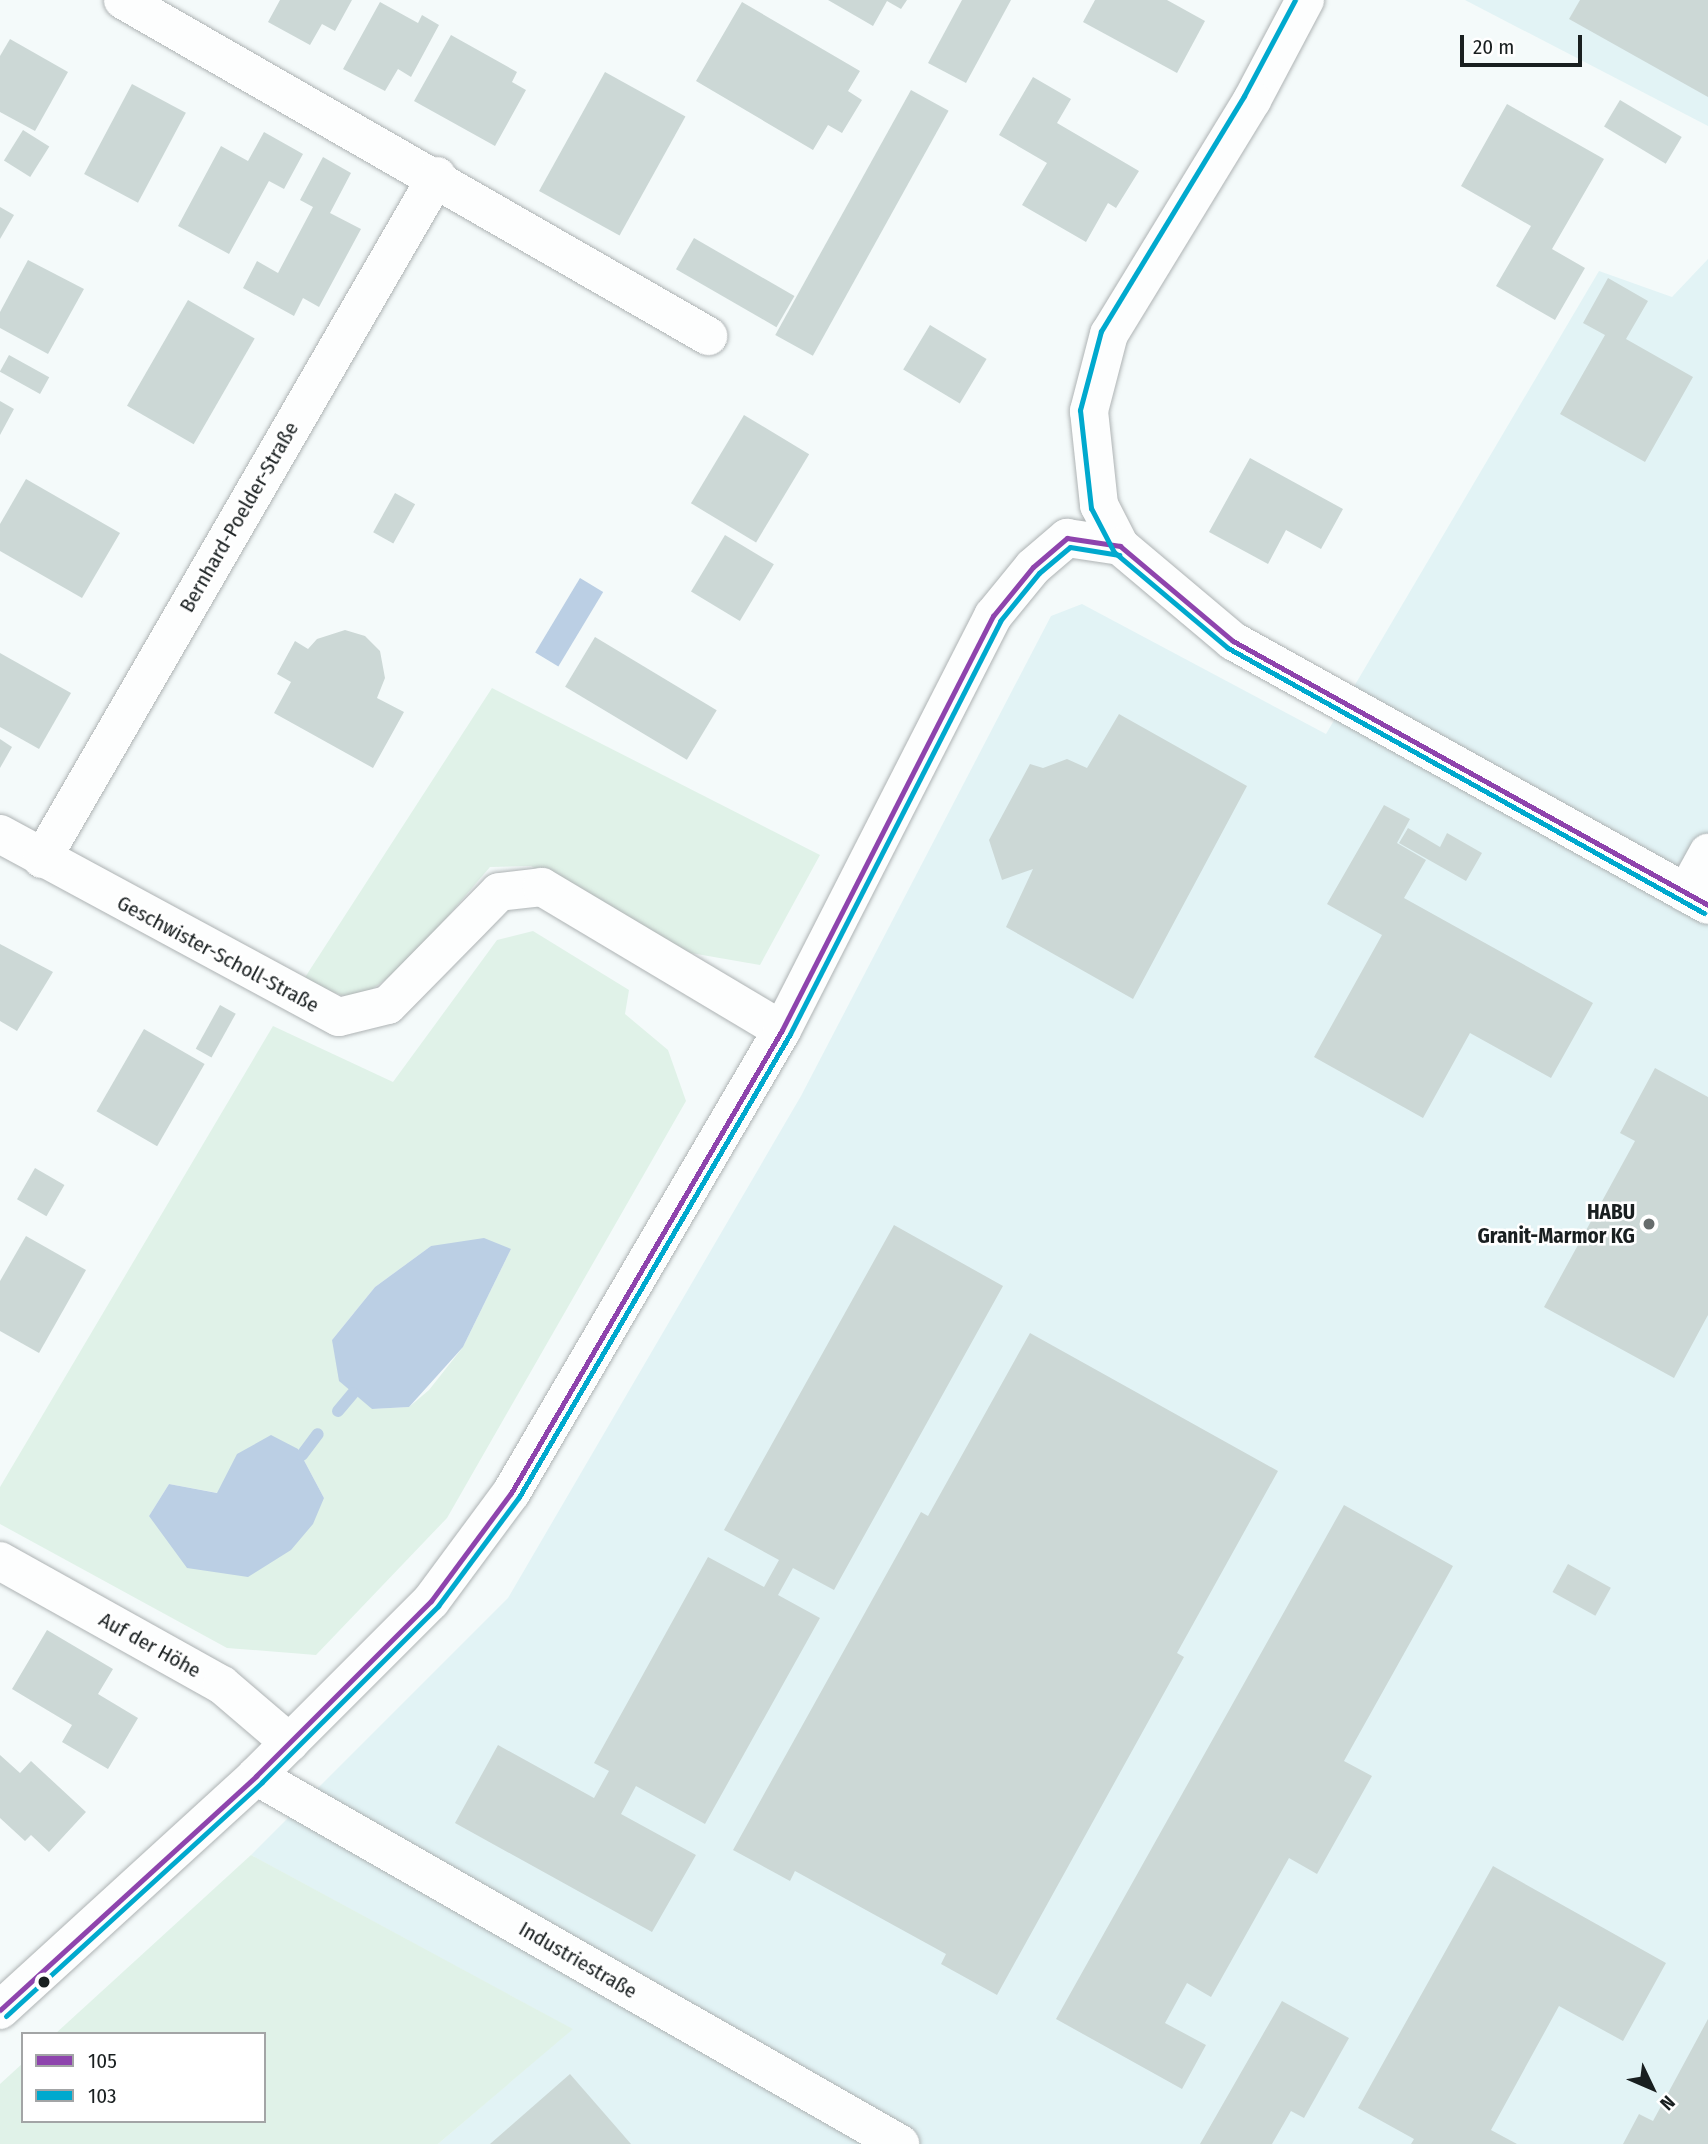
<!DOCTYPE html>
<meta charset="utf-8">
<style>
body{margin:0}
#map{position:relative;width:1708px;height:2144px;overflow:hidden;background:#f4fafa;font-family:"Fira Sans Condensed",sans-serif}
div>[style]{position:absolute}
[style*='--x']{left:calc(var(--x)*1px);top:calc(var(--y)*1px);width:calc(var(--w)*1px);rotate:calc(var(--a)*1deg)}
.built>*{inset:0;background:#e2f3f5}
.green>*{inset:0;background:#e0f2e8}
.water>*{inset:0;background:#bbcfe4;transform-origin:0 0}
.stream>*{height:12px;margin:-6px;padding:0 6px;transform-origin:6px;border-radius:6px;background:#bbcfe4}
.building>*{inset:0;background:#ccd8d6;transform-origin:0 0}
.roads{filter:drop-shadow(0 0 2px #aeb3b4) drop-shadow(0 0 2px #aeb3b4)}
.minor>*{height:38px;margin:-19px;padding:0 19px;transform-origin:19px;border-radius:19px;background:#fdfefe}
.secondary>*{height:38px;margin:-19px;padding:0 19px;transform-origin:19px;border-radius:19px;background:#fdfefe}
.bus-1>*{height:5px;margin:-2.5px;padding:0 2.5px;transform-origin:2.5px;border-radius:2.5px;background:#8e44ad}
.bus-2>*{height:5px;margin:-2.5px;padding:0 2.5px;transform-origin:2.5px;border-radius:2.5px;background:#00a9ce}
.dots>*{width:19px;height:19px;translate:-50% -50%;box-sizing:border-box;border:4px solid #fff;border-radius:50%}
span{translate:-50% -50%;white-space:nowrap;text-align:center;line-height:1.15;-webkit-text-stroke:5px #fff;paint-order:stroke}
.street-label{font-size:21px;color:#191f20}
.poi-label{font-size:21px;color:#191f20;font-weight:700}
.right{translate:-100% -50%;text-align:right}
.legend{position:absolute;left:21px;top:2032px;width:245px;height:91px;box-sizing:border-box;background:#fff;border:2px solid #a3a5a6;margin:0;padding:9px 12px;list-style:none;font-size:21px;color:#191f20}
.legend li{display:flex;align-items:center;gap:14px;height:35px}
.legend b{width:35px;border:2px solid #a3a5a6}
.north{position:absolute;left:1617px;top:2053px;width:70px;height:70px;-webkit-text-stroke:5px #fff;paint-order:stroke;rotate:134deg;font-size:19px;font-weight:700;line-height:28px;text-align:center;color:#191f20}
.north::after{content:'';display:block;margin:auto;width:24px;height:32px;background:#191f20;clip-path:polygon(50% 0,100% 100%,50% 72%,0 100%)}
.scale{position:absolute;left:1460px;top:35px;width:122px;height:32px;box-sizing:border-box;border:4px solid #191f20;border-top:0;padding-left:9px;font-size:21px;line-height:24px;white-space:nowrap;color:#191f20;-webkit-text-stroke:5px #fff;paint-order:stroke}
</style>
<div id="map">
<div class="built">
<i style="clip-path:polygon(1465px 0,1708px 0,1708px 126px)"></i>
<i style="clip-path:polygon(1708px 259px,1708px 2144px,438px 2144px,572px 2029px,251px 1855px,508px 1598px,801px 1096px,1051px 616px,1082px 604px,1326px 734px,1599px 271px,1672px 297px)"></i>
</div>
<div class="green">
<i style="clip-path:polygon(492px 688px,820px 855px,760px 965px,685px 952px,531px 866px,490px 867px,407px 964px,357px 1000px,302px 982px)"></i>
<i style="clip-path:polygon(evenodd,533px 931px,629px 990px,625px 1014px,668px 1050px,686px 1101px,447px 1518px,316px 1655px,227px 1648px,0 1524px,0 1487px,273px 1026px,393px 1082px,497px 940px,533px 931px,431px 1246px,511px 1249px,463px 1347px,429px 1390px,409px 1407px,372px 1409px,332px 1340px,375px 1287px,431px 1246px,533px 931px,298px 1449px,324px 1498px,149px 1516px,169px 1484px,218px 1493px,298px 1449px)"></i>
<i style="clip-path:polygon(251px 1855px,573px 2029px,438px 2144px,0 2144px,0 2084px,23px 2063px,23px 2121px,264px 2121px,264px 2034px,55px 2034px)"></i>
</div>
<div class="water">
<i style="left:580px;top:578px;width:27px;height:87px;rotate:31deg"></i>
<i style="clip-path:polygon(484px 1238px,511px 1249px,463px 1347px,409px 1407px,372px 1409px,339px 1381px,332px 1340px,375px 1287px,431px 1246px)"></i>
<i style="clip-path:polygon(271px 1435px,298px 1449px,324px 1498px,313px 1524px,291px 1550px,248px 1577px,187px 1568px,149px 1516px,169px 1484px,217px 1493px,237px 1454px)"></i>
</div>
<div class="stream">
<i style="--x:338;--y:1411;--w:23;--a:-50"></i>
<i style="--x:302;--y:1455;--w:26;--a:-53"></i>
</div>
<div class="building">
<i style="clip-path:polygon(280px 0,352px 0,335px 31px,322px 24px,310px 45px,268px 22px)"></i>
<i style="clip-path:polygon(828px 0,907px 0,901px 9px,887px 1px,873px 26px)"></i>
<i style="clip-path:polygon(962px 0,1011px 0,966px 83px,928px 63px)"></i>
<i style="clip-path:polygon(1095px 0,1167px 0,1205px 21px,1177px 73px,1083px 22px)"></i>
<i style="clip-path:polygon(1580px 0,1708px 0,1708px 97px,1569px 19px)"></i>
<i style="clip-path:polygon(380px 2px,418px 23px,422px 15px,439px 25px,411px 77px,398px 69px,385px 91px,343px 69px)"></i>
<i style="clip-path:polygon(742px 2px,860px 71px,848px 91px,862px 100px,842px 133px,828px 125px,813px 150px,696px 81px)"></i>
<i style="clip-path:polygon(451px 35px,517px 72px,512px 82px,526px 90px,495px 146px,414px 101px)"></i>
<i style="clip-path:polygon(10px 39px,68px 72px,35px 131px,0 112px,0 56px)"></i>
<i style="left:605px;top:72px;width:92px;height:136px;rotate:29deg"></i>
<i style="clip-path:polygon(1033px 77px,1071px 99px,1057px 123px,1139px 171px,1116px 208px,1108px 203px,1086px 242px,1022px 205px,1047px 163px,999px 135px)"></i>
<i style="left:132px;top:84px;width:61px;height:102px;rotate:28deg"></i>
<i style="left:911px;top:90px;width:43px;height:280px;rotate:29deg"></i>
<i style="left:1620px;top:100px;width:72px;height:31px;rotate:31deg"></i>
<i style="clip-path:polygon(1507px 104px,1604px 159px,1552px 249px,1585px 268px,1555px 320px,1496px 286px,1531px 226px,1461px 186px)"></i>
<i style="left:23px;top:130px;width:31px;height:36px;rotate:32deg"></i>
<i style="clip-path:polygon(264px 132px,303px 154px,284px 189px,269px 181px,229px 254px,178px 226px,221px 146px,248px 161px)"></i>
<i style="clip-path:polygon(323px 157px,351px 173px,330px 213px,361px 229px,319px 307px,303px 298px,294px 316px,243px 288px,257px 261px,278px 273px,313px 207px,300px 200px)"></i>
<i style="clip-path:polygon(0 207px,14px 215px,0 239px)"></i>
<i style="left:694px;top:238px;width:116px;height:36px;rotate:30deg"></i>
<i style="clip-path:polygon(28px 260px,84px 289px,48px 354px,0 328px,0 312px)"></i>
<i style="clip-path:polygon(1608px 278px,1648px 301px,1626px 339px,1693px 377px,1645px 462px,1560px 414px,1605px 335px,1583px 323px)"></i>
<i style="left:188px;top:300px;width:77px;height:122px;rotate:30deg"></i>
<i style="left:930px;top:325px;width:66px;height:52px;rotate:31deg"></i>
<i style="left:9px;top:355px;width:46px;height:19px;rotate:29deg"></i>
<i style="clip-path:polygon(0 401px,14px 409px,0 435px)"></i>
<i style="left:744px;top:415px;width:76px;height:103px;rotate:31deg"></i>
<i style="clip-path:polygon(1250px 458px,1343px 509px,1321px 549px,1286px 530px,1268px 564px,1209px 532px)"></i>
<i style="clip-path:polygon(26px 479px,120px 533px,82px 598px,0 551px,0 524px)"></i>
<i style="left:395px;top:493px;width:23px;height:45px;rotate:29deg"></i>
<i style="left:725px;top:535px;width:57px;height:66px;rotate:31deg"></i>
<i style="clip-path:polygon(345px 630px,365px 636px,380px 651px,385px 678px,377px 698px,404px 712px,373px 768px,274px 713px,291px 682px,277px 674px,295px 641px,308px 649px,317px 639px)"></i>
<i style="left:595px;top:637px;width:142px;height:58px;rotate:31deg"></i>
<i style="clip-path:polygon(0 653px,71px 693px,39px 749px,0 727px)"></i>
<i style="clip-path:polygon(1119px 714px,1247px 786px,1133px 999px,1006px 927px,1033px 869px,1002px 880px,989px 840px,1030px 764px,1043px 768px,1067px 759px,1087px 768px)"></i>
<i style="clip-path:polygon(0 739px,12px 747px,0 768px)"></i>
<i style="clip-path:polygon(1384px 805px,1410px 819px,1397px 843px,1426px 860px,1404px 898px,1593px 1003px,1551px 1078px,1470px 1033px,1423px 1118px,1314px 1057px,1382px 935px,1327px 904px)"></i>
<i style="clip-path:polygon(1408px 828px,1440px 847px,1447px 833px,1482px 853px,1466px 881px,1399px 843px)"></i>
<i style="clip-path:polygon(0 944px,53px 972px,17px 1031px,0 1021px)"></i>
<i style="left:220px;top:1005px;width:18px;height:50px;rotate:29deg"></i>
<i style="left:144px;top:1029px;width:70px;height:95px;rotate:30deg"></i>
<i style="clip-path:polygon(1655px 1068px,1708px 1097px,1708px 1315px,1674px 1378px,1544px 1307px,1635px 1141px,1620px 1133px)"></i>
<i style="left:35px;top:1168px;width:34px;height:36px;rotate:30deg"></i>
<i style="clip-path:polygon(894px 1225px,1003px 1286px,834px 1590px,793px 1568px,778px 1595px,820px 1618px,705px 1824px,636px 1786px,621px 1814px,696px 1855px,652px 1932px,455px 1823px,498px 1745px,594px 1798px,609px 1771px,594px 1763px,708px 1557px,764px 1587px,779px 1560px,724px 1530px)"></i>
<i style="clip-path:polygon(26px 1236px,86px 1270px,39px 1353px,0 1331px,0 1281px)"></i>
<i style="clip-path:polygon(1030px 1333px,1278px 1471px,1177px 1653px,1184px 1657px,997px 1995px,941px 1964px,946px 1954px,795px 1871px,790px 1881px,733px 1850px,921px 1512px,928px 1516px)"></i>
<i style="clip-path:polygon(1344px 1505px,1453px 1566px,1344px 1761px,1372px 1776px,1317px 1874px,1289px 1858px,1211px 1997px,1187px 1983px,1165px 2023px,1206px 2045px,1182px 2089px,1056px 2019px)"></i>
<i style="left:1568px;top:1564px;width:49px;height:32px;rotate:29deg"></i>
<i style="clip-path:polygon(47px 1630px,113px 1669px,98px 1694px,138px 1718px,108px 1769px,62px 1742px,72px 1725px,12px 1689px)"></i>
<i style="clip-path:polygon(0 1755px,20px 1773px,31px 1761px,86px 1812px,49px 1852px,31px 1835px,25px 1841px,0 1818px)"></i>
<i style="clip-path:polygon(1493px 1866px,1666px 1963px,1623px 2041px,1559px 2006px,1491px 2130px,1517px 2144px,1411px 2144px,1414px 2139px,1358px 2108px)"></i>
<i style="clip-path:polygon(1282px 2001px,1349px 2038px,1304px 2118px,1291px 2111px,1272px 2144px,1200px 2144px)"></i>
<i style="clip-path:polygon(1708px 2019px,1708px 2144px,1623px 2144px,1639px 2114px,1653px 2121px)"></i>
<i style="clip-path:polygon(570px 2074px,631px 2144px,490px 2144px)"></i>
</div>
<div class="roads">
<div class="minor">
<i style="--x:123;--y:0;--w:675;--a:29.87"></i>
<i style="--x:0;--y:834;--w:385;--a:28.4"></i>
<i style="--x:339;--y:1017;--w:50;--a:-13.8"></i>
<i style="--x:388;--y:1005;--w:158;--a:-45.5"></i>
<i style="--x:499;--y:892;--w:43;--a:-6.6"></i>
<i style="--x:542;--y:887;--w:279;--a:30.8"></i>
<i style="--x:42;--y:859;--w:789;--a:-59.96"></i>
<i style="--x:1686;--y:893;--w:46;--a:-61.2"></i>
<i style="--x:0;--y:1561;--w:254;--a:29.2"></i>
<i style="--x:222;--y:1685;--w:89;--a:40.5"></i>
<i style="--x:256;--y:1776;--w:742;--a:29.74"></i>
<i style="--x:0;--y:2010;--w:347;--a:-42.4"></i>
<i style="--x:256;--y:1776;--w:247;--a:-45"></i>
<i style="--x:431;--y:1601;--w:134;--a:-53.5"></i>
<i style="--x:511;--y:1493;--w:536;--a:-59.66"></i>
<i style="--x:782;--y:1030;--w:465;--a:-63"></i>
<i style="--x:993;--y:616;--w:63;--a:-50.8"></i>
<i style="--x:1033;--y:567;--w:45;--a:-40.5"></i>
<i style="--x:1067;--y:538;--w:54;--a:8.6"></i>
</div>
<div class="secondary">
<i style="--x:1305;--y:0;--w:113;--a:117.9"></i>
<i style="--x:1252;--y:100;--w:274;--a:121.4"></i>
<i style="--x:1109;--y:334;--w:80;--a:104.6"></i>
<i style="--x:1089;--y:411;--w:95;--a:83.9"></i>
<i style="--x:1099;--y:505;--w:46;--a:62.9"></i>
<i style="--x:1120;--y:546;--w:148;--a:40.1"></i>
<i style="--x:1233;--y:641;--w:543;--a:29.06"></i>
</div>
</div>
<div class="bus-1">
<i style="--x:1120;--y:546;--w:148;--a:40.1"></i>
<i style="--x:1233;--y:641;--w:543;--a:29.06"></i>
<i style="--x:0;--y:2010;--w:347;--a:-42.4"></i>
<i style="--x:256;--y:1776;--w:247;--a:-45"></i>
<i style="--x:431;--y:1601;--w:134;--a:-53.5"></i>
<i style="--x:511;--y:1493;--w:536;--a:-59.66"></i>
<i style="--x:782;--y:1030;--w:465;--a:-63"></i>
<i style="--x:993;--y:616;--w:63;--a:-50.8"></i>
<i style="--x:1033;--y:567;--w:45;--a:-40.5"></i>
<i style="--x:1067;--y:538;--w:54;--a:8.6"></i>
</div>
<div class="bus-2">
<i style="--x:1295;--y:0;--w:109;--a:118"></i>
<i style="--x:1244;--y:96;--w:275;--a:121.3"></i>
<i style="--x:1101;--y:331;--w:82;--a:104.9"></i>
<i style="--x:1080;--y:410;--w:99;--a:83.6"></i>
<i style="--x:1091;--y:508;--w:50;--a:62.4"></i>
<i style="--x:1114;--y:552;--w:149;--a:40.1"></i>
<i style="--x:1228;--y:648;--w:545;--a:29.11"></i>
<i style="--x:6;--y:2016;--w:347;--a:-42.4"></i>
<i style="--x:262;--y:1782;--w:249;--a:-45"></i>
<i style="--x:438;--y:1606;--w:136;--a:-53.4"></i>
<i style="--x:519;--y:1497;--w:536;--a:-59.66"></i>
<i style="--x:790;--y:1034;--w:463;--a:-63"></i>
<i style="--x:1000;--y:621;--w:62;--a:-50.9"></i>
<i style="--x:1039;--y:573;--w:40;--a:-40"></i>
<i style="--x:1070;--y:547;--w:50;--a:9.3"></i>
</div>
<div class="dots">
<i style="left:1649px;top:1224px;background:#666c6c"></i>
<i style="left:44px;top:1982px;background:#191f20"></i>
</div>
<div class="street-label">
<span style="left:239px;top:517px;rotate:-60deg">Bernhard-Poelder-Straße</span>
<span style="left:218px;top:954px;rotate:28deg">Geschwister-Scholl-Straße</span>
<span style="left:150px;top:1645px;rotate:29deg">Auf der Höhe</span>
<span style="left:578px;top:1960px;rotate:30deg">Industriestraße</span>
</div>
<div class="poi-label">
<span class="right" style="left:1635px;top:1224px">HABU<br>Granit-Marmor KG</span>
</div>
<ul class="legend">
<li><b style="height:9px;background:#8e44ad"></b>105</li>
<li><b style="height:9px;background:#00a9ce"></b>103</li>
</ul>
<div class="north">N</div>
<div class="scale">20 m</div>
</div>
